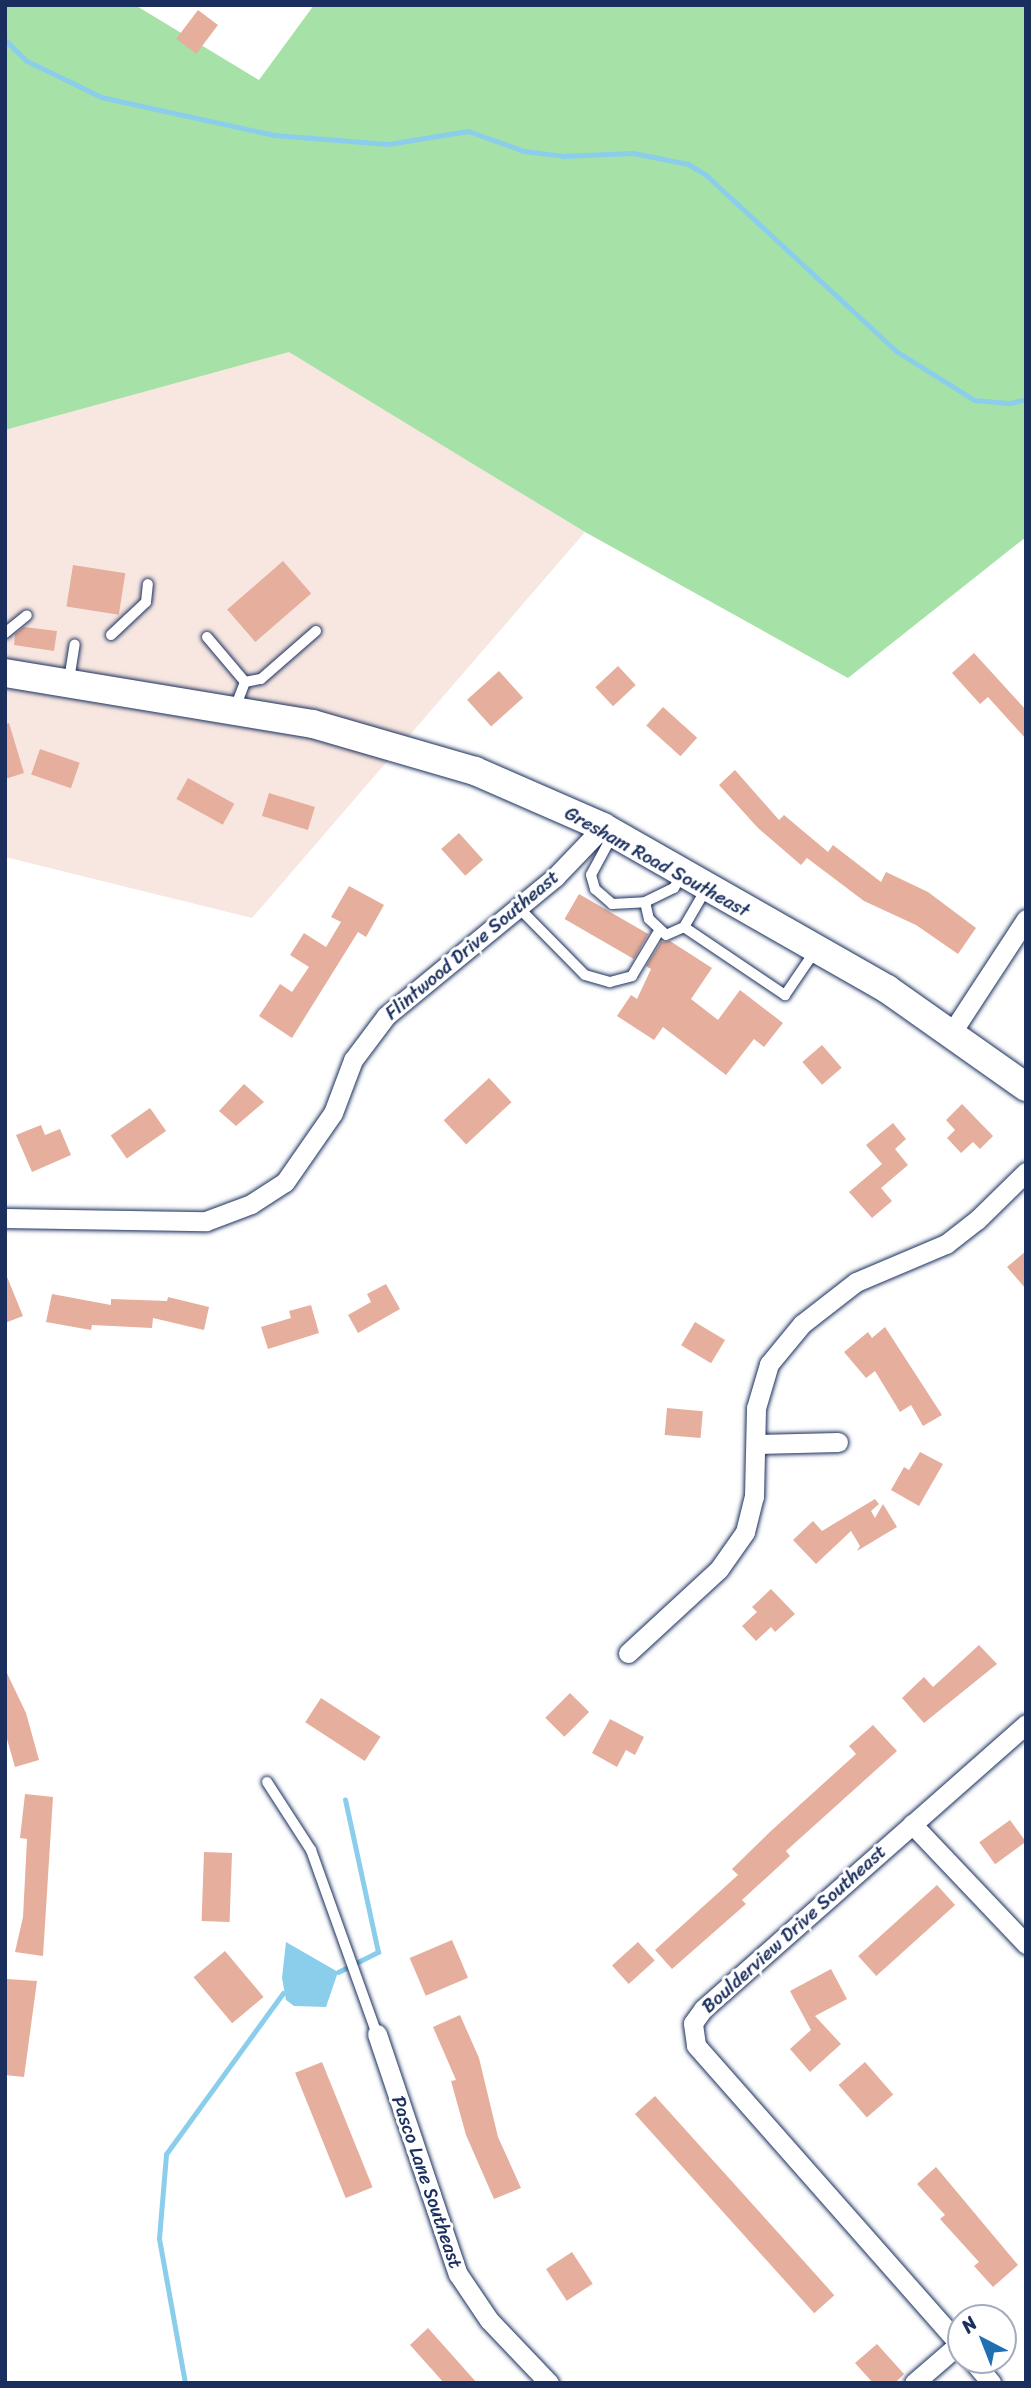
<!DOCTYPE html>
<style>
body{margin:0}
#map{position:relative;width:1031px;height:2388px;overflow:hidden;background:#fff;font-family:Sriracha,sans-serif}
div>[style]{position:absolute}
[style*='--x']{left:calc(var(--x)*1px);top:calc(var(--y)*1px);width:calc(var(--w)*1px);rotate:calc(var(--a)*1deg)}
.built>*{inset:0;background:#f8e7e1}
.green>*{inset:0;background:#a6e1a7}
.water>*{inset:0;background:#8bceec}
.stream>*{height:5px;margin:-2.5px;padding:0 2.5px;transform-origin:2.5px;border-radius:2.5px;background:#8bceec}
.building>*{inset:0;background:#e6ae9c;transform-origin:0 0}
.roads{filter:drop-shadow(0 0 2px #1b2f5e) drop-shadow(0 0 2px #1b2f5e)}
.lane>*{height:10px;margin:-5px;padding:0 5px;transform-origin:5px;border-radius:5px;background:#fff}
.street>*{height:19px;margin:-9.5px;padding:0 9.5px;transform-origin:9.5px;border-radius:9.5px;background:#fff}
.secondary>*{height:28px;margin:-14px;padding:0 14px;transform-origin:14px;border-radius:14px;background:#fff}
span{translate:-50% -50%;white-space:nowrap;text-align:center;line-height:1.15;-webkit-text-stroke:6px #fff;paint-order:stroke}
.street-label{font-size:19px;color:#1b2f5e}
.frame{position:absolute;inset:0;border:7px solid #1b2f5e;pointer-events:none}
.north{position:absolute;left:947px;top:2304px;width:70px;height:70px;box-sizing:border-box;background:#fff;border:2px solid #a4acbf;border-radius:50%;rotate:318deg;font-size:19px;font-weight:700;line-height:28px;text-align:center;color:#1b2f5e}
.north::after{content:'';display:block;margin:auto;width:24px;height:32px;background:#1f6fb2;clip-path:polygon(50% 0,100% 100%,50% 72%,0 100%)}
</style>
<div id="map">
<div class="built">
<i style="clip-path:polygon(289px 351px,585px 532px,252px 918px,5px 857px,5px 430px)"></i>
</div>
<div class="green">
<i style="clip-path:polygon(5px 5px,135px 5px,259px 80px,314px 5px,1026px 5px,1026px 537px,848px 678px,585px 532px,289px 352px,5px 430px)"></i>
</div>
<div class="water">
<i style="clip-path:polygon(286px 1942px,338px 1972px,326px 2007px,294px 2006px,286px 2000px,282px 1978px)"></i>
</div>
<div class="stream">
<i style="--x:5;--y:40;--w:30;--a:44"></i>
<i style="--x:27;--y:61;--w:82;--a:25.9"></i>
<i style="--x:101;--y:97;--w:177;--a:12.4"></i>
<i style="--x:274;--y:135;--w:114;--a:4.5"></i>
<i style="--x:388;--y:144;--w:81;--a:-9.2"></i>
<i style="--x:468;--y:131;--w:59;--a:19.7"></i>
<i style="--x:524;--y:151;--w:38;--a:7"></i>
<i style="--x:562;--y:156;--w:71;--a:-2.4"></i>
<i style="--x:633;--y:153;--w:56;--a:11.3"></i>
<i style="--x:688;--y:164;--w:21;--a:31"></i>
<i style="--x:706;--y:175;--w:259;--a:42.8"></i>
<i style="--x:896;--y:351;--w:92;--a:32.1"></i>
<i style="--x:974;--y:400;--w:36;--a:5"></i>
<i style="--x:1010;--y:403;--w:16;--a:-14"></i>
<i style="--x:338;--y:1972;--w:45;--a:-26.6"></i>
<i style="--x:378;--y:1952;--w:156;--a:-102.2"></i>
<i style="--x:185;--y:2383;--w:147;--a:-100.2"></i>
<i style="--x:159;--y:2238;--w:84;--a:-85.2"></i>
<i style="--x:166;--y:2154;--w:199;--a:-54"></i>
</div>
<div class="building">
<i style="left:198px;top:10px;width:25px;height:36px;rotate:37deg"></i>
<i style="left:283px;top:561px;width:43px;height:74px;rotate:49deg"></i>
<i style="left:73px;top:565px;width:53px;height:42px;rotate:9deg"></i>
<i style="clip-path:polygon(24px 627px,57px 631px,54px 651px,14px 645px,15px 634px)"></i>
<i style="clip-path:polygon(974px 653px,1026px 710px,1026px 739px,988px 697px,980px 704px,952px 673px)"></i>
<i style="left:618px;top:666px;width:26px;height:31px;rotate:47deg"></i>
<i style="left:499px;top:671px;width:36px;height:43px;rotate:48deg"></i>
<i style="left:663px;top:707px;width:46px;height:25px;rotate:42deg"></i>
<i style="clip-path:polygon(9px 723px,24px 773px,5px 779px,5px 724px)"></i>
<i style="left:40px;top:749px;width:42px;height:27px;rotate:19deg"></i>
<i style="clip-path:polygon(735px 770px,779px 820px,784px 815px,828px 852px,833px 845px,881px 882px,886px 872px,928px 892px,976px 928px,958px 954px,916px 925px,864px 901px,807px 858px,801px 865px,758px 828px,719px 785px)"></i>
<i style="left:188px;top:778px;width:53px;height:24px;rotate:29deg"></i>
<i style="left:269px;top:793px;width:48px;height:24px;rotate:17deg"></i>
<i style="left:459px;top:833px;width:36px;height:24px;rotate:48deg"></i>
<i style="clip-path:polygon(349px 886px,384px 905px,366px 937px,358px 932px,292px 1038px,259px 1016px,280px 984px,292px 992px,309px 967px,290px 955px,304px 933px,326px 947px,341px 922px,331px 917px)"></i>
<i style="left:579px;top:894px;width:80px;height:29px;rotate:30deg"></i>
<i style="clip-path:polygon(670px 941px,712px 968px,691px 999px,718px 1020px,740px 990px,783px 1023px,764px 1047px,754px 1039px,726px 1075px,663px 1027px,654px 1040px,617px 1016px,631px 995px,637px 999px,651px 969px,646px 966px,661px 942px)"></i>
<i style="left:822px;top:1045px;width:30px;height:26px;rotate:49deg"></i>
<i style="left:489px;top:1078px;width:33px;height:62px;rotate:47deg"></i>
<i style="clip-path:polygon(244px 1084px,264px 1102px,236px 1126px,219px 1111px)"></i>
<i style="clip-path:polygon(962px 1104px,993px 1136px,980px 1149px,973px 1142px,961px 1153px,947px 1138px,955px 1130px,946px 1120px)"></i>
<i style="left:150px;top:1108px;width:28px;height:48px;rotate:55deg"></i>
<i style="clip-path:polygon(893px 1123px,906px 1139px,895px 1149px,908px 1165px,881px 1188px,892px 1201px,872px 1218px,849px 1192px,882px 1164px,866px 1145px)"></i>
<i style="clip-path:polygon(41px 1125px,45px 1135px,60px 1129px,71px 1155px,32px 1172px,16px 1135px)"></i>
<i style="clip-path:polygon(1026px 1251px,1026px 1289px,1007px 1267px)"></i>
<i style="clip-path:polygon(5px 1272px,23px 1316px,5px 1323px)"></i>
<i style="clip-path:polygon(386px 1284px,400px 1309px,358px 1333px,348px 1315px,371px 1302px,367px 1294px)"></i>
<i style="clip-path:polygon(52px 1294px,111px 1305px,111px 1299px,167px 1301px,168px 1297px,209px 1307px,204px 1330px,153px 1318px,152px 1328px,92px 1325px,91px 1330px,46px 1322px)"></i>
<i style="clip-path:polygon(311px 1305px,319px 1333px,268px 1349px,261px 1327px,291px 1318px,289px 1311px)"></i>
<i style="left:695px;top:1322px;width:35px;height:27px;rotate:31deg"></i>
<i style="clip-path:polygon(885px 1327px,942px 1415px,923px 1426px,911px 1405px,900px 1412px,875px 1371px,866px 1378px,844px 1352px,868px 1332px,872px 1338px)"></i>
<i style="left:667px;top:1408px;width:36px;height:27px;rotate:5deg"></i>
<i style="clip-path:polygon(920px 1452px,943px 1464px,919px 1506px,891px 1490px,904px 1467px,909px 1470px)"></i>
<i style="clip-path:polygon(875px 1499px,879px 1504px,871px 1511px,875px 1518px,883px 1504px,897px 1527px,857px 1551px,860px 1546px,851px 1531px,816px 1564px,793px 1540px,813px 1521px,822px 1531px)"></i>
<i style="clip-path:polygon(771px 1589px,795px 1614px,775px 1632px,771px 1627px,756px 1641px,742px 1626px,757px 1612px,752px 1607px)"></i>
<i style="clip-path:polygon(979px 1645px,997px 1664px,924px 1723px,902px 1698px,924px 1677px,933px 1687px)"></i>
<i style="clip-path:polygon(5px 1669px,26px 1713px,39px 1760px,15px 1767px,5px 1732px)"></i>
<i style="left:570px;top:1693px;width:27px;height:35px;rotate:45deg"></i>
<i style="left:321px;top:1698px;width:71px;height:29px;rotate:33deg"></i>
<i style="clip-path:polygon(610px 1719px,644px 1737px,635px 1755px,626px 1750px,617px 1767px,592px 1753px)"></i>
<i style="clip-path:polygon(873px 1725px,897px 1751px,786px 1851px,790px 1856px,742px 1900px,746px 1904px,672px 1969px,655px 1950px,738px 1875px,732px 1869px,772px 1830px,856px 1754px,849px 1746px)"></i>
<i style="clip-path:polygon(25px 1794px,53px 1797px,43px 1956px,15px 1952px,23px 1917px,27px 1839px,20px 1838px)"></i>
<i style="left:1010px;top:1820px;width:27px;height:38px;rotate:54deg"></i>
<i style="left:204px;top:1852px;width:28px;height:69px;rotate:2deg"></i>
<i style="left:937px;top:1885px;width:27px;height:106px;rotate:48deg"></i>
<i style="left:452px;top:1940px;width:41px;height:46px;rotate:67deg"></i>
<i style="left:638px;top:1942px;width:25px;height:35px;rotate:48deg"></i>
<i style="left:225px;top:1951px;width:60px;height:41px;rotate:50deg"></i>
<i style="clip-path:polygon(831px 1969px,847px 1999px,815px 2016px,841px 2044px,810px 2072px,790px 2049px,811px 2030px,790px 1991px)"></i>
<i style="clip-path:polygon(7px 1979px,37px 1981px,24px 2077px,5px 2075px)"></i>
<i style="clip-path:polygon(460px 2015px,479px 2058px,498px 2137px,521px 2188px,494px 2199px,466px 2135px,451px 2081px,456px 2080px,433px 2027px)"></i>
<i style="left:322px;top:2062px;width:135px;height:29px;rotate:68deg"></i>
<i style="left:865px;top:2062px;width:43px;height:35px;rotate:49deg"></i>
<i style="left:655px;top:2096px;width:268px;height:27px;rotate:48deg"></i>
<i style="clip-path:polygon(936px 2167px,1018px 2265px,993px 2287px,974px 2266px,979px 2262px,940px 2219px,945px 2215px,917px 2184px)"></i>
<i style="left:572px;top:2252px;width:38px;height:31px;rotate:57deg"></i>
<i style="clip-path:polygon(428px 2328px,477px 2383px,444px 2383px,410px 2345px)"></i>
<i style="clip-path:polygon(877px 2344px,904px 2374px,895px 2383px,873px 2383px,855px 2363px)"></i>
</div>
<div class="roads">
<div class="lane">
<i style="--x:5;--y:633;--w:28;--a:-39"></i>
<i style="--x:111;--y:635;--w:48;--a:-43.3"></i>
<i style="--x:146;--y:602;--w:18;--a:-84"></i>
<i style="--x:207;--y:637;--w:59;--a:49.8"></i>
<i style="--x:245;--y:682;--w:28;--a:111"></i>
<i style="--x:69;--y:680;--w:36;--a:-81"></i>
<i style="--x:245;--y:682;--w:16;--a:-11"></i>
<i style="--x:261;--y:679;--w:73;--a:-41.1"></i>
<i style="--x:612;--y:836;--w:44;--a:118.3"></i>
<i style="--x:591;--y:875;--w:15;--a:74"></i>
<i style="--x:595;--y:889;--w:23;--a:41"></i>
<i style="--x:612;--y:904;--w:33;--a:-3"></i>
<i style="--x:645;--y:902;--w:17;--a:77"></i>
<i style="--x:649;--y:919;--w:23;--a:43"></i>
<i style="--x:666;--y:935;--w:20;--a:-24"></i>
<i style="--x:684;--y:927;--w:44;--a:-59.9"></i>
<i style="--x:645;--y:902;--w:32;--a:-26"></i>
<i style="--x:674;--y:888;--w:16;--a:-60"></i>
<i style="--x:518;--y:907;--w:95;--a:45.4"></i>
<i style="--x:585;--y:975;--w:26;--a:16"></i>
<i style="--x:610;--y:982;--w:23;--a:-15"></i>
<i style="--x:632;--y:976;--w:52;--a:-59"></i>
<i style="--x:684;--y:927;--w:122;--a:34"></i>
<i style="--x:785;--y:995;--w:53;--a:-55.7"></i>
<i style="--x:267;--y:1782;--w:81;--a:57.1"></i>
<i style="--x:311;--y:1850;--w:195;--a:70.3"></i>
</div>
<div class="street">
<i style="--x:952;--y:1032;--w:135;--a:-56.8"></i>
<i style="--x:5;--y:1218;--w:201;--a:0.9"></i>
<i style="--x:206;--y:1221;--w:48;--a:-20.7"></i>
<i style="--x:251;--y:1204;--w:40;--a:-32.9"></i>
<i style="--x:285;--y:1182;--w:84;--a:-55.2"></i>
<i style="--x:333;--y:1113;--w:57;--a:-69.3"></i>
<i style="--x:353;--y:1060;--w:55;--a:-53.1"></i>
<i style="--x:386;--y:1016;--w:219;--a:-39.4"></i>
<i style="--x:555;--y:877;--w:69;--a:-46.2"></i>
<i style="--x:757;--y:1444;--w:81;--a:-1.4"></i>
<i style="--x:628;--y:1653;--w:124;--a:-42.7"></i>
<i style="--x:719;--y:1569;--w:45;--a:-54.9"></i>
<i style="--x:745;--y:1532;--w:36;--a:-76"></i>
<i style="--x:754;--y:1497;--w:89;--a:-88.7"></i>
<i style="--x:756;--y:1408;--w:46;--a:-73.5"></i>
<i style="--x:769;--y:1364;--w:52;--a:-50.5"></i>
<i style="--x:802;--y:1324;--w:68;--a:-37.9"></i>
<i style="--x:856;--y:1282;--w:98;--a:-22.9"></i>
<i style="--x:946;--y:1244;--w:39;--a:-38"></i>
<i style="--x:977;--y:1220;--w:69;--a:-44.4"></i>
<i style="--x:912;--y:1824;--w:166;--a:46.5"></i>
<i style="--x:377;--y:2034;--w:253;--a:71.4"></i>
<i style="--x:458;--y:2274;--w:55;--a:56"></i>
<i style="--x:489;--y:2320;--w:87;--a:46.4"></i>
<i style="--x:961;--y:2346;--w:401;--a:-131.4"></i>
<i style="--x:696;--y:2045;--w:22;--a:-98"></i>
<i style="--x:693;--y:2023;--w:17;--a:-54"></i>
<i style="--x:703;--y:2009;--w:431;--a:-41.4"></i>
<i style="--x:972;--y:2360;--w:30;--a:50"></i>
<i style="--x:914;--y:2383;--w:60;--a:-40.9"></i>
</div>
<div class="secondary">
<i style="--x:5;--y:673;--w:312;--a:9.4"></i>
<i style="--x:313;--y:724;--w:169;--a:16.2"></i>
<i style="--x:475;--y:771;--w:140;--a:23.6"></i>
<i style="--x:603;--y:827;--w:327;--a:29.7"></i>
<i style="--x:887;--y:989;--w:170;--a:35.2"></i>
</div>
</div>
<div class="street-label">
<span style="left:657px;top:862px;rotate:29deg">Gresham Road Southeast</span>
<span style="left:472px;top:945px;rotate:-40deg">Flintwood Drive Southeast</span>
<span style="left:794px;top:1929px;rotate:-42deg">Boulderview Drive Southeast</span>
<span style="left:427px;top:2182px;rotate:71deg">Pasco Lane Southeast</span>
</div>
<div class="frame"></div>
<div class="north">N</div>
</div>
